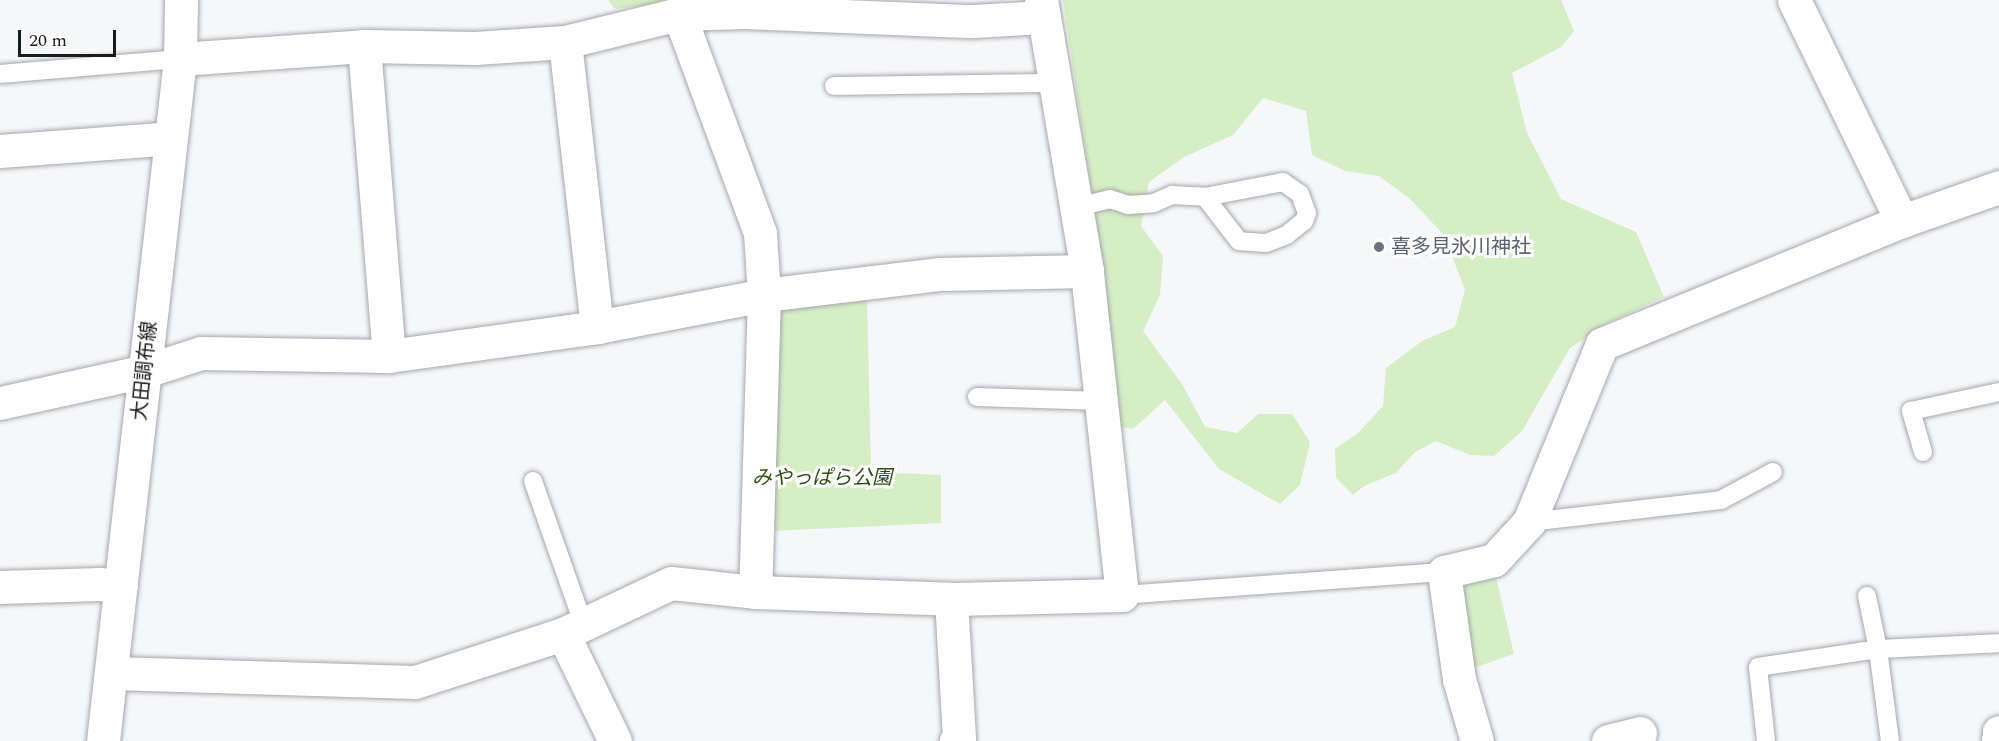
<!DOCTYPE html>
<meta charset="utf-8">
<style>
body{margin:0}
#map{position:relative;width:1999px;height:741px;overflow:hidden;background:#f5f7fb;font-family:Spectral,"Noto Sans JP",serif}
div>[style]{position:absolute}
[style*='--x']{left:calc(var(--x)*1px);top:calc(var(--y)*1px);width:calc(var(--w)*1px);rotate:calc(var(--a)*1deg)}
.green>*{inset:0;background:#d6eec4}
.roads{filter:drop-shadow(0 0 2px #a5a7ab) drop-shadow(0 0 2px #a5a7ab)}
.lane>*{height:18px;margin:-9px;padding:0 9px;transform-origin:9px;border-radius:9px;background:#fff}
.street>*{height:33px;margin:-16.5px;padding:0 16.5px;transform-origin:16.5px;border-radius:16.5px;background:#fff}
.dots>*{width:16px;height:16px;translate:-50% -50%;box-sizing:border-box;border:3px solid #fff;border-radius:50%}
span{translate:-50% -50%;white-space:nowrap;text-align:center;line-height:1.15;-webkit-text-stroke:6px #fff;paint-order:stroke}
.worship-label{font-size:20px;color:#5b616d}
.left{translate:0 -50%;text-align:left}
.street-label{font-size:20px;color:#1a1b1c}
.park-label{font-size:20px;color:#2f4c10;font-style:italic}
.scale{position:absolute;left:18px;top:30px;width:98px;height:27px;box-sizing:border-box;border:3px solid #1a1b1c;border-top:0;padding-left:8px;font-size:18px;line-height:21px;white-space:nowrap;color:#1a1b1c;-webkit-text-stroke:4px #fff;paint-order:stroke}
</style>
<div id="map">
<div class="green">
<i style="clip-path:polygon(608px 0,662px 0,663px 3px,615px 9px)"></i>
<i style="clip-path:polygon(1063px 0,1561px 0,1574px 31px,1561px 47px,1512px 73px,1527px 133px,1561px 199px,1636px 232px,1664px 297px,1607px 323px,1570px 348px,1522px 431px,1494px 456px,1470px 455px,1436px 441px,1415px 452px,1396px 473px,1364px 486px,1353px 495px,1336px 478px,1335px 449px,1358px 433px,1383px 406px,1386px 368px,1422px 341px,1455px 327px,1465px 290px,1444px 235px,1409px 198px,1379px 176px,1345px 171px,1312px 155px,1306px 111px,1263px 98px,1233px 135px,1184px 157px,1149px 182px,1141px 226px,1163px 256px,1160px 295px,1143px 331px,1182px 384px,1205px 427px,1237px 433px,1258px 414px,1292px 414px,1310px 442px,1300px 485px,1280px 504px,1219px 469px,1165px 400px,1133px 429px,1120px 426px,1104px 277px)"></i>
<i style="clip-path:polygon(867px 298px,871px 472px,941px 475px,941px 523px,772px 531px,773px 306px)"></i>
<i style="clip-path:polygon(1495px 573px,1514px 654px,1465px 671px,1456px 601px,1466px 584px)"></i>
</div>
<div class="roads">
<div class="lane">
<i style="--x:0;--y:74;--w:181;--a:-4.8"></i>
<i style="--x:834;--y:86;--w:221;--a:-0.8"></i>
<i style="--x:1076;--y:207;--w:35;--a:-13"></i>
<i style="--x:1110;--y:199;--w:19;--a:18"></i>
<i style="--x:1128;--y:205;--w:26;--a:-4"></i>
<i style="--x:1154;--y:203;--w:20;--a:-24"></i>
<i style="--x:1172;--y:195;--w:33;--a:3"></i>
<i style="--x:1205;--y:197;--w:79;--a:-10.9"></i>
<i style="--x:1283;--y:182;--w:21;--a:35"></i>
<i style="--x:1300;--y:194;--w:20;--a:70"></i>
<i style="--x:1307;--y:213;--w:9;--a:111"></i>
<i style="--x:1304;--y:221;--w:22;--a:141"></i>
<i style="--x:1287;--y:235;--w:22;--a:159"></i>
<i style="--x:1266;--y:243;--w:27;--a:-176"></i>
<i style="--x:1239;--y:241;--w:56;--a:-127.7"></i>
<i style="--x:977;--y:397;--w:124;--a:1.8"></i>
<i style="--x:1923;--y:452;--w:43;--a:-106.3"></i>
<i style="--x:1911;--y:411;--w:90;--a:-12.2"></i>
<i style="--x:533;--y:481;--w:151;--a:70.6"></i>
<i style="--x:1529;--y:522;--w:193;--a:-6.5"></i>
<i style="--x:1721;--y:500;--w:59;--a:-28.3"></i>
<i style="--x:1122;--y:595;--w:323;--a:-4.1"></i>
<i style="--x:1867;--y:596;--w:54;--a:78.3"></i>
<i style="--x:1878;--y:649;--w:93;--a:82.6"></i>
<i style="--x:1766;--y:741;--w:74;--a:-96.2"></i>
<i style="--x:1758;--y:667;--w:121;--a:-8.5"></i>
<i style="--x:1878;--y:649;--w:121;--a:-2.8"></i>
</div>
<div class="street">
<i style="--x:1794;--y:0;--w:246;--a:64"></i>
<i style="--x:679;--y:14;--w:233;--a:69.7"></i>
<i style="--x:760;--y:233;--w:62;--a:86.3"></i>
<i style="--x:764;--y:295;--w:297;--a:91.7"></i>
<i style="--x:565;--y:42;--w:287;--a:83.6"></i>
<i style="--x:364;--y:46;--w:311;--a:85.4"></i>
<i style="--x:180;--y:59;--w:184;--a:-4"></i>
<i style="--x:364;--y:46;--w:111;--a:1"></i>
<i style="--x:475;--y:48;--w:90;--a:-3.8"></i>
<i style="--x:565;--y:42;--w:117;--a:-13.8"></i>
<i style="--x:679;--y:14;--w:65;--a:-1.8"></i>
<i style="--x:744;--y:12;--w:229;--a:2.3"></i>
<i style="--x:973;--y:21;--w:71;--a:-3.2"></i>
<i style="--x:0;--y:151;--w:171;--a:-4.3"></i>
<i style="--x:0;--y:403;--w:148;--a:-12.4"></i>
<i style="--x:145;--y:371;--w:59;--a:-17.8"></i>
<i style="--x:201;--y:353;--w:188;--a:0.9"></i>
<i style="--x:389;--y:356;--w:210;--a:-7.9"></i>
<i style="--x:597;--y:327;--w:170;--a:-10.8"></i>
<i style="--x:764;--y:295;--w:176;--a:-6.8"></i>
<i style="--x:939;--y:274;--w:148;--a:-1.2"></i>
<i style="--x:0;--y:587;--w:99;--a:-1.7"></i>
<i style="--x:99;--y:584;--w:22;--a:5"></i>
<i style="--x:951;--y:599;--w:140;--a:86.7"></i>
<i style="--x:959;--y:739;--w:4;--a:146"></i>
<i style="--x:563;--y:634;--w:119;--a:64.1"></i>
<i style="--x:112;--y:673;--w:303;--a:1.7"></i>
<i style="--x:415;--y:682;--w:156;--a:-18"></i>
<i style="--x:563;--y:634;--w:119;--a:-25.3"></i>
<i style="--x:671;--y:583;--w:84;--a:6.1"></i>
<i style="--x:755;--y:592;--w:196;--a:2"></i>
<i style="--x:951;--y:599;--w:171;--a:-1.3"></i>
<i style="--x:1122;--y:595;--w:326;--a:-96.2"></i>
<i style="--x:1087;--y:271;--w:275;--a:-99.6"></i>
<i style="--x:103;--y:741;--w:686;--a:-83.56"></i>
<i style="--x:180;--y:59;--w:59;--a:-89"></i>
<i style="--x:1477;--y:741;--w:65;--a:-106.2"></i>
<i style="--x:1459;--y:679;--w:108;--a:-98"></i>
<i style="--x:1444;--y:572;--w:51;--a:-13.5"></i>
<i style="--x:1494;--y:560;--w:52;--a:-47.4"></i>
<i style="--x:1529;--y:522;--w:192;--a:-67.7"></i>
<i style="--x:1602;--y:344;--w:324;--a:-22.3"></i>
<i style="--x:1902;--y:221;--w:103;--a:-19.3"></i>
<i style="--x:1608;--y:741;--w:33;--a:-14"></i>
<i style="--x:1998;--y:741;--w:9;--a:-84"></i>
</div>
</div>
<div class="dots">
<i style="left:1379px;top:247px;background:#6b7280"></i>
</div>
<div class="worship-label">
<span class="left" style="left:1391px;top:247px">喜多見氷川神社</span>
</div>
<div class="street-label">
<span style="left:145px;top:371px;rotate:-84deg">大田調布線</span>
</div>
<div class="park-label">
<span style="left:822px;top:478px">みやっぱら公園</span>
</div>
<div class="scale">20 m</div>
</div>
